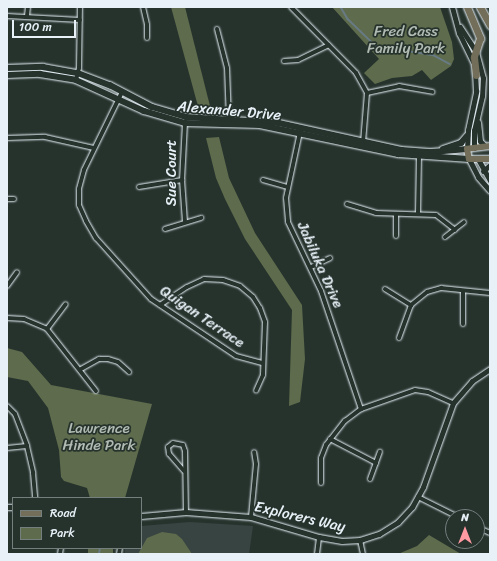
<!DOCTYPE html>
<style>
body{margin:0}
#map{position:relative;width:497px;height:561px;overflow:hidden;background:#26332d;font-family:Sriracha,sans-serif}
div>[style]{position:absolute}
[style*='--x']{left:calc(var(--x)*1px);top:calc(var(--y)*1px);width:calc(var(--w)*1px);rotate:calc(var(--a)*1deg)}
.built>*{inset:0;background:#384442}
.green>*{inset:0;background:#5e6b4c;transform-origin:0 0}
.stream>*{height:1.5px;margin:-0.75px;padding:0 0.75px;transform-origin:0.75px;border-radius:0.75px;background:#687b84}
.roads{filter:drop-shadow(0 0 1px #e8f1f8) drop-shadow(0 0 1px #e8f1f8)}
.minor>*{height:4px;margin:-2px;padding:0 2px;transform-origin:2px;border-radius:2px;background:#26332d}
.tertiary>*{height:5px;margin:-2.5px;padding:0 2.5px;transform-origin:2.5px;border-radius:2.5px;background:#26332d}
.secondary>*{height:5.5px;margin:-2.75px;padding:0 2.75px;transform-origin:2.75px;border-radius:2.75px;background:#26332d}
.primary>*{height:6px;margin:-3px;padding:0 3px;transform-origin:3px;border-radius:3px;background:#726e59}
.motorway>*{height:7px;margin:-3.5px;padding:0 3.5px;transform-origin:3.5px;border-radius:3.5px;background:#726e59}
span{translate:-50% -50%;white-space:nowrap;text-align:center;line-height:1.15;-webkit-text-stroke:3.5px #26332d;paint-order:stroke}
.park-label{font-size:15px;color:#b1bbb3}
.street-label{font-size:15px;color:#e8f1f8}
.frame{position:absolute;inset:0;border:8px solid #e8f1f8;pointer-events:none}
.legend{position:absolute;left:12px;top:497px;width:130px;height:52px;box-sizing:border-box;background:#26332d;border:1px solid #747f7e;margin:0;padding:5px 7px;list-style:none;font-size:12px;color:#e8f1f8}
.legend li{display:flex;align-items:center;gap:8px;height:20px}
.legend b{width:20px;border:1px solid #747f7e}
.north{position:absolute;left:445px;top:509px;width:40px;height:40px;box-sizing:border-box;background:#26332d;border:1px solid #747f7e;border-radius:50%;rotate:0deg;font-size:11px;font-weight:700;line-height:16px;text-align:center;color:#e8f1f8}
.north::after{content:'';display:block;margin:auto;width:14px;height:18px;background:#ff9aa2;clip-path:polygon(50% 0,100% 100%,50% 72%,0 100%)}
.scale{position:absolute;left:12px;top:20px;width:64px;height:18px;box-sizing:border-box;border:2px solid #e8f1f8;border-top:0;padding-left:5px;font-size:12px;line-height:14px;white-space:nowrap;color:#e8f1f8;-webkit-text-stroke:3px #26332d;paint-order:stroke}
</style>
<div id="map">
<div class="built">
<i style="clip-path:polygon(190px 522px,253px 526px,249px 554px,125px 554px,125px 548px,141px 548px,141px 526px)"></i>
</div>
<div class="green">
<i style="clip-path:polygon(171px 7px,185px 7px,211px 110px,199px 110px)"></i>
<i style="clip-path:polygon(332px 7px,440px 7px,452px 42px,454px 59px,451px 66px,431px 80px,422px 70px,412px 76px,392px 78px,375px 84px,364px 73px,379px 59px)"></i>
<i style="clip-path:polygon(219px 137px,229px 178px,255px 233px,302px 305px,305px 359px,300px 402px,289px 406px,292px 310px,245px 239px,225px 199px,216px 178px,206px 138px)"></i>
<i style="clip-path:polygon(7px 348px,22px 352px,51px 385px,152px 404px,125px 498px,90px 498px,87px 488px,64px 481px,61px 477px,59px 450px,48px 408px,28px 381px,7px 377px)"></i>
<i style="clip-path:polygon(162px 532px,176px 534px,182px 539px,192px 554px,138px 554px,147px 538px)"></i>
<i style="clip-path:polygon(429px 535px,461px 554px,398px 554px,417px 546px)"></i>
<i style="left:88px;top:548px;width:25px;height:6px"></i>
</div>
<div class="stream">
<i style="--x:341;--y:7;--w:14;--a:60"></i>
<i style="--x:348;--y:19;--w:39;--a:44"></i>
<i style="--x:376;--y:46;--w:58;--a:9"></i>
<i style="--x:433;--y:55;--w:19;--a:28"></i>
<i style="--x:99;--y:554;--w:6;--a:-81"></i>
</div>
<div class="roads">
<div class="minor">
<i style="--x:143;--y:7;--w:18;--a:77"></i>
<i style="--x:147;--y:25;--w:13;--a:90"></i>
<i style="--x:291;--y:7;--w:93;--a:45.4"></i>
<i style="--x:356;--y:73;--w:23;--a:61"></i>
<i style="--x:367;--y:93;--w:50;--a:94.6"></i>
<i style="--x:7;--y:16;--w:73;--a:3.1"></i>
<i style="--x:27;--y:16;--w:9;--a:-84"></i>
<i style="--x:217;--y:29;--w:40;--a:75.6"></i>
<i style="--x:227;--y:68;--w:53;--a:87.8"></i>
<i style="--x:284;--y:61;--w:14;--a:-4"></i>
<i style="--x:298;--y:60;--w:34;--a:-26"></i>
<i style="--x:76;--y:80;--w:12;--a:-76"></i>
<i style="--x:79;--y:68;--w:61;--a:-89.1"></i>
<i style="--x:122;--y:92;--w:87;--a:116"></i>
<i style="--x:84;--y:170;--w:20;--a:105"></i>
<i style="--x:79;--y:189;--w:16;--a:90"></i>
<i style="--x:79;--y:205;--w:17;--a:66"></i>
<i style="--x:86;--y:221;--w:20;--a:60"></i>
<i style="--x:96;--y:238;--w:82;--a:48"></i>
<i style="--x:151;--y:299;--w:102;--a:33.8"></i>
<i style="--x:236;--y:356;--w:28;--a:15"></i>
<i style="--x:367;--y:93;--w:33;--a:-12"></i>
<i style="--x:399;--y:86;--w:34;--a:10"></i>
<i style="--x:185;--y:123;--w:57;--a:93"></i>
<i style="--x:182;--y:180;--w:42;--a:85.9"></i>
<i style="--x:300;--y:132;--w:67;--a:102"></i>
<i style="--x:286;--y:198;--w:24;--a:85"></i>
<i style="--x:288;--y:222;--w:76;--a:64.4"></i>
<i style="--x:321;--y:291;--w:125;--a:71.3"></i>
<i style="--x:7;--y:138;--w:38;--a:-2"></i>
<i style="--x:45;--y:137;--w:50;--a:12.7"></i>
<i style="--x:263;--y:180;--w:25;--a:16"></i>
<i style="--x:139;--y:187;--w:44;--a:-9.2"></i>
<i style="--x:7;--y:199;--w:7;--a:0"></i>
<i style="--x:347;--y:204;--w:30;--a:17"></i>
<i style="--x:376;--y:213;--w:60;--a:1.9"></i>
<i style="--x:436;--y:215;--w:24;--a:38"></i>
<i style="--x:418;--y:213;--w:59;--a:-89"></i>
<i style="--x:165;--y:229;--w:38;--a:-17"></i>
<i style="--x:396;--y:236;--w:22;--a:-90"></i>
<i style="--x:445;--y:237;--w:24;--a:-38"></i>
<i style="--x:311;--y:267;--w:21;--a:-25"></i>
<i style="--x:7;--y:286;--w:17;--a:-54"></i>
<i style="--x:385;--y:289;--w:31;--a:32"></i>
<i style="--x:160;--y:305;--w:32;--a:-34"></i>
<i style="--x:187;--y:287;--w:19;--a:-25"></i>
<i style="--x:204;--y:279;--w:19;--a:3"></i>
<i style="--x:223;--y:280;--w:18;--a:19"></i>
<i style="--x:240;--y:286;--w:17;--a:40"></i>
<i style="--x:253;--y:297;--w:13;--a:58"></i>
<i style="--x:260;--y:308;--w:15;--a:70"></i>
<i style="--x:265;--y:322;--w:53;--a:92.2"></i>
<i style="--x:263;--y:375;--w:17;--a:114"></i>
<i style="--x:7;--y:318;--w:17;--a:3"></i>
<i style="--x:24;--y:319;--w:25;--a:23"></i>
<i style="--x:47;--y:329;--w:79;--a:51.7"></i>
<i style="--x:463;--y:324;--w:33;--a:-90"></i>
<i style="--x:47;--y:329;--w:31;--a:-53"></i>
<i style="--x:399;--y:338;--w:35;--a:-70"></i>
<i style="--x:411;--y:305;--w:21;--a:-39"></i>
<i style="--x:427;--y:292;--w:15;--a:-16"></i>
<i style="--x:441;--y:288;--w:49;--a:5.8"></i>
<i style="--x:81;--y:369;--w:21;--a:-29"></i>
<i style="--x:99;--y:359;--w:9;--a:0"></i>
<i style="--x:108;--y:359;--w:10;--a:17"></i>
<i style="--x:118;--y:362;--w:15;--a:42"></i>
<i style="--x:7;--y:406;--w:11;--a:45"></i>
<i style="--x:15;--y:414;--w:34;--a:69"></i>
<i style="--x:27;--y:446;--w:28;--a:77"></i>
<i style="--x:33;--y:473;--w:25;--a:85"></i>
<i style="--x:330;--y:439;--w:52;--a:27.6"></i>
<i style="--x:7;--y:448;--w:20;--a:-6"></i>
<i style="--x:184;--y:471;--w:23;--a:-131"></i>
<i style="--x:169;--y:454;--w:7;--a:-98"></i>
<i style="--x:168;--y:447;--w:6;--a:-39"></i>
<i style="--x:173;--y:443;--w:10;--a:11"></i>
<i style="--x:183;--y:445;--w:6;--a:72"></i>
<i style="--x:185;--y:451;--w:61;--a:89.1"></i>
<i style="--x:370;--y:479;--w:29;--a:-70"></i>
<i style="--x:321;--y:483;--w:25;--a:-90"></i>
<i style="--x:321;--y:458;--w:14;--a:-69"></i>
<i style="--x:326;--y:445;--w:31;--a:-52"></i>
<i style="--x:345;--y:421;--w:20;--a:-37"></i>
<i style="--x:361;--y:409;--w:57;--a:-19.4"></i>
<i style="--x:415;--y:390;--w:13;--a:9"></i>
<i style="--x:428;--y:392;--w:27;--a:24"></i>
<i style="--x:418;--y:497;--w:45;--a:26.6"></i>
<i style="--x:251;--y:517;--w:53;--a:-84.6"></i>
<i style="--x:256;--y:464;--w:12;--a:-99"></i>
<i style="--x:477;--y:527;--w:14;--a:25"></i>
<i style="--x:360;--y:540;--w:14;--a:78"></i>
<i style="--x:60;--y:554;--w:6;--a:-81"></i>
<i style="--x:119;--y:554;--w:6;--a:-81"></i>
<i style="--x:317;--y:554;--w:17;--a:-83"></i>
</div>
<div class="tertiary">
<i style="--x:452;--y:7;--w:27;--a:75"></i>
<i style="--x:459;--y:33;--w:32;--a:64"></i>
<i style="--x:460;--y:27;--w:30;--a:57"></i>
<i style="--x:476;--y:52;--w:27;--a:75"></i>
<i style="--x:483;--y:78;--w:18;--a:93"></i>
<i style="--x:482;--y:96;--w:35;--a:103"></i>
<i style="--x:474;--y:130;--w:18;--a:90"></i>
<i style="--x:478;--y:122;--w:19;--a:84"></i>
<i style="--x:480;--y:141;--w:7;--a:45"></i>
<i style="--x:467;--y:149;--w:19;--a:-87"></i>
<i style="--x:468;--y:130;--w:40;--a:-78"></i>
<i style="--x:476;--y:91;--w:19;--a:-93"></i>
<i style="--x:469;--y:159;--w:20;--a:63"></i>
<i style="--x:478;--y:177;--w:18;--a:49"></i>
<i style="--x:478;--y:159;--w:25;--a:61"></i>
<i style="--x:483;--y:171;--w:9;--a:-41"></i>
<i style="--x:7;--y:507;--w:6;--a:0"></i>
<i style="--x:141;--y:516;--w:45;--a:-5.1"></i>
<i style="--x:186;--y:512;--w:65;--a:4.4"></i>
<i style="--x:251;--y:517;--w:71;--a:16.4"></i>
<i style="--x:319;--y:537;--w:23;--a:10"></i>
<i style="--x:342;--y:541;--w:18;--a:-3"></i>
<i style="--x:360;--y:540;--w:20;--a:-18"></i>
<i style="--x:379;--y:534;--w:22;--a:-32"></i>
<i style="--x:398;--y:522;--w:21;--a:-47"></i>
<i style="--x:412;--y:507;--w:23;--a:-61"></i>
<i style="--x:423;--y:487;--w:89;--a:-70.3"></i>
<i style="--x:453;--y:403;--w:29;--a:-49"></i>
<i style="--x:472;--y:381;--w:22;--a:-34"></i>
</div>
<div class="secondary">
<i style="--x:7;--y:68;--w:36;--a:-2"></i>
<i style="--x:43;--y:67;--w:36;--a:10"></i>
<i style="--x:78;--y:73;--w:34;--a:21"></i>
<i style="--x:110;--y:85;--w:47;--a:27.6"></i>
<i style="--x:152;--y:107;--w:35;--a:16"></i>
<i style="--x:186;--y:117;--w:93;--a:3.7"></i>
<i style="--x:279;--y:123;--w:126;--a:12.4"></i>
<i style="--x:402;--y:150;--w:30;--a:4"></i>
<i style="--x:432;--y:152;--w:35;--a:-5"></i>
<i style="--x:7;--y:75;--w:33;--a:-2"></i>
<i style="--x:40;--y:74;--w:36;--a:9"></i>
<i style="--x:76;--y:80;--w:75;--a:24.5"></i>
<i style="--x:144;--y:111;--w:43;--a:16.3"></i>
<i style="--x:185;--y:123;--w:75;--a:1.5"></i>
<i style="--x:260;--y:125;--w:141;--a:11.9"></i>
<i style="--x:398;--y:154;--w:71;--a:4"></i>
<i style="--x:443;--y:149;--w:19;--a:-18"></i>
<i style="--x:461;--y:143;--w:9;--a:-49"></i>
</div>
<div class="primary">
<i style="--x:490;--y:146;--w:23;--a:173"></i>
<i style="--x:467;--y:149;--w:10;--a:79"></i>
<i style="--x:469;--y:159;--w:21;--a:0"></i>
</div>
<div class="motorway">
<i style="--x:467;--y:7;--w:34;--a:67"></i>
<i style="--x:480;--y:38;--w:20;--a:108"></i>
<i style="--x:474;--y:57;--w:18;--a:84"></i>
<i style="--x:480;--y:7;--w:21;--a:61"></i>
</div>
</div>
<div class="park-label">
<span style="left:406px;top:40px">Fred Cass<br>Family Park</span>
<span style="left:99px;top:437px">Lawrence<br>Hinde Park</span>
</div>
<div class="street-label">
<span style="left:229px;top:111px;rotate:5deg">Alexander Drive</span>
<span style="left:172px;top:173px;rotate:-90deg">Sue Court</span>
<span style="left:320px;top:265px;rotate:66deg">Jabiluka Drive</span>
<span style="left:202px;top:317px;rotate:34deg">Quigan Terrace</span>
<span style="left:300px;top:517px;rotate:13deg">Explorers Way</span>
</div>
<div class="frame"></div>
<ul class="legend">
<li><b style="height:5px;background:#726e59"></b>Road</li>
<li><b style="height:11px;background:#5e6b4c"></b>Park</li>
</ul>
<div class="north">N</div>
<div class="scale">100 m</div>
</div>
